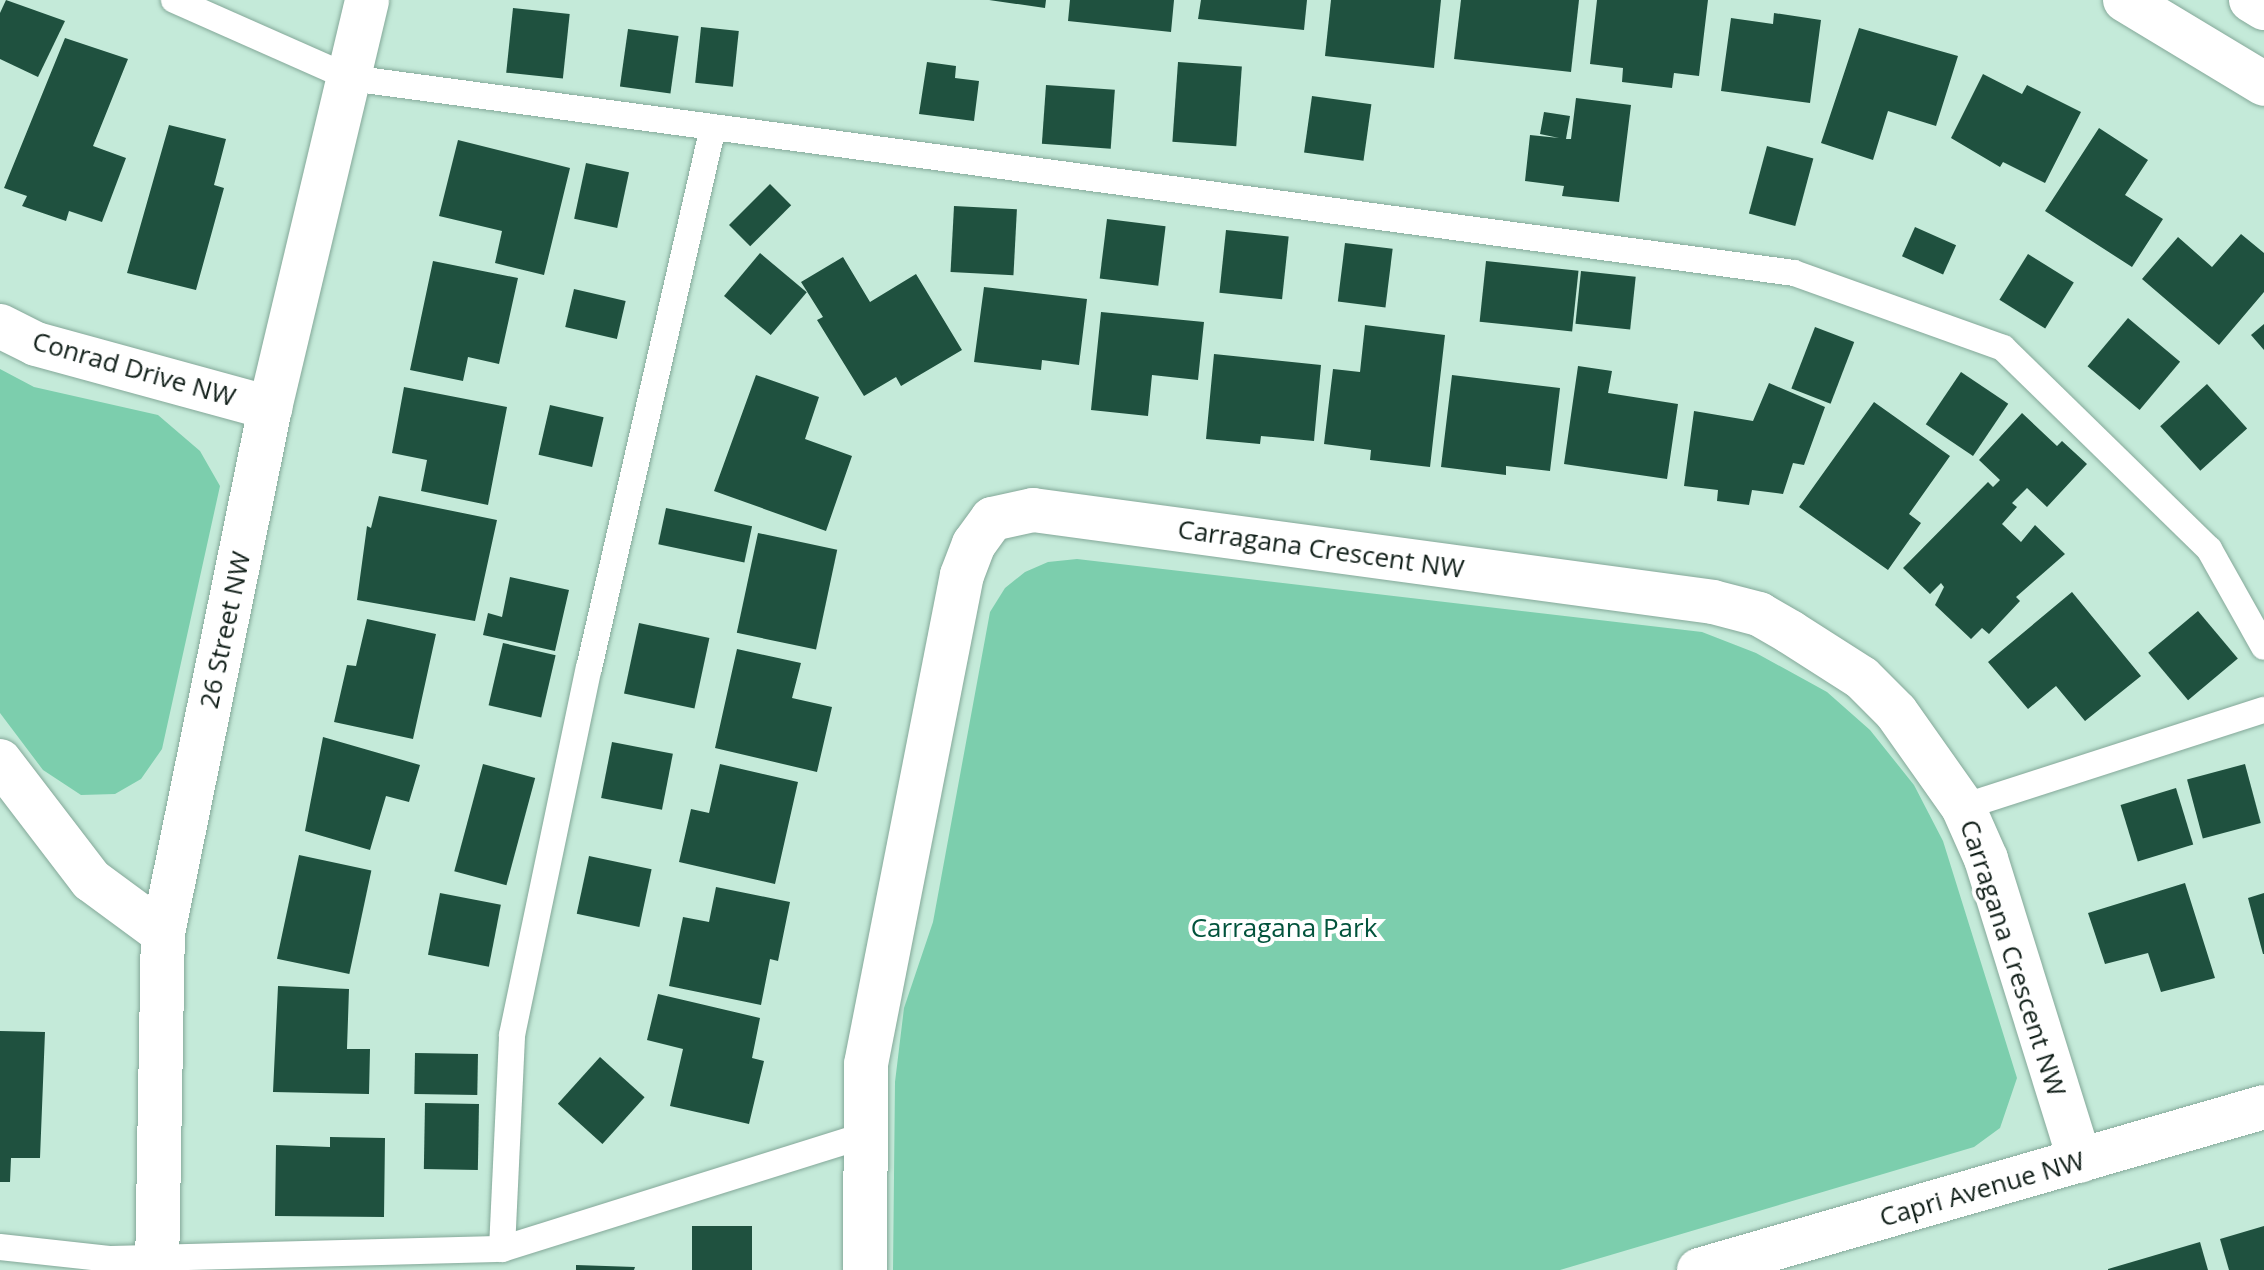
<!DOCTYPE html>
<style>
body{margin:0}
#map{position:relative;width:2264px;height:1270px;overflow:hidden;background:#c4ead9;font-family:"Open Sans",sans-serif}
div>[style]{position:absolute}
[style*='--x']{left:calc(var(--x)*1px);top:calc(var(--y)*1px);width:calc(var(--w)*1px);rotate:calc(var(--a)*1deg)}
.green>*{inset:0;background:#7ccead}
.building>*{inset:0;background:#1f513f;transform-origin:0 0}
.roads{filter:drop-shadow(0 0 2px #84a899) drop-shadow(0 0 2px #84a899)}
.service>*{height:26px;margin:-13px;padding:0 13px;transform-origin:13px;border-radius:13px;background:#fff}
.minor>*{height:44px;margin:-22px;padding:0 22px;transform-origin:22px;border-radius:22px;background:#fff}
.tertiary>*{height:44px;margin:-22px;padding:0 22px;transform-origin:22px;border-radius:22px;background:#fff}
span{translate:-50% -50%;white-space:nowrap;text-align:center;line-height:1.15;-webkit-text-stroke:8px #fff;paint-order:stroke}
.street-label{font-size:26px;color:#12201a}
.park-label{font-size:26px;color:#02533c}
</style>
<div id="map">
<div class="green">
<i style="clip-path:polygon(0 369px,34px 387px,158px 415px,200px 451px,220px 486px,162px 749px,141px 779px,115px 794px,81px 795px,43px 770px,0 713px)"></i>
<i style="clip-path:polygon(1077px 559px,1702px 632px,1756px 653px,1827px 692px,1870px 730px,1914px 785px,1943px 841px,2017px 1078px,2000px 1128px,1974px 1147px,1560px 1270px,893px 1270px,895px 1082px,904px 1008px,933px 922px,990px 612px,1005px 588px,1025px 572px,1048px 562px)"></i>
</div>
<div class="building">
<i style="clip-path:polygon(6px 0,65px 21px,38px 77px,0 59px,0 13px)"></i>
<i style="clip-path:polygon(989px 0,1046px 0,1045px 8px)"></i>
<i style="clip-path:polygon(1070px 0,1174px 0,1171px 32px,1068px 21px)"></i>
<i style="clip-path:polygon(1201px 0,1307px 0,1304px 30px,1198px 19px)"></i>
<i style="clip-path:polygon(1331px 0,1441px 0,1434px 68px,1325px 56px)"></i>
<i style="clip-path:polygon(1461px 0,1579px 0,1571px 72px,1454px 59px)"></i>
<i style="clip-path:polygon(1597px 0,1708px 0,1699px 76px,1674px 73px,1672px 88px,1622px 82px,1623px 68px,1590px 64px)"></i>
<i style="left:513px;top:8px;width:57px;height:65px;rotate:6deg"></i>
<i style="clip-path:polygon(1774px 13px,1821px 20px,1810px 103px,1721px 91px,1731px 18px,1773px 24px)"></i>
<i style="left:701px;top:27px;width:38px;height:56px;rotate:6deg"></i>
<i style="clip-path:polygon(1859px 28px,1958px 56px,1936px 126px,1888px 111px,1873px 160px,1821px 143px)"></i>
<i style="left:628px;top:29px;width:51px;height:58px;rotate:8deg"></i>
<i style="clip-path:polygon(65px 38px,128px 59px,93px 146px,126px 158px,102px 222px,69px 211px,66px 221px,22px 206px,27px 196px,4px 188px)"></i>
<i style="clip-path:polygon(927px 62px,956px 66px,955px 78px,979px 81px,974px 121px,919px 114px)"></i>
<i style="left:1178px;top:62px;width:64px;height:80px;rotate:4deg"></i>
<i style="clip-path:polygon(1983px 74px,2022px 94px,2027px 85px,2081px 112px,2045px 183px,2003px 162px,2000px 167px,1951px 138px)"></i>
<i style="left:1046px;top:85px;width:69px;height:59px;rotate:4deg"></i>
<i style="left:1312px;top:96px;width:60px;height:57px;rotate:8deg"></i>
<i style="clip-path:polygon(1576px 98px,1631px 105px,1619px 202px,1562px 196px,1564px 186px,1525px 181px,1530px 135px,1559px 138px,1540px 134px,1544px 112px,1570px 116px,1566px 139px,1571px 139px)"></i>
<i style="clip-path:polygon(169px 125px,226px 139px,214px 185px,224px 188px,196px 290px,127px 273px)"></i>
<i style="clip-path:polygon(2099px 128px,2148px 160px,2125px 195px,2163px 219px,2132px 267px,2045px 211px)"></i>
<i style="clip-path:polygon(458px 140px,570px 168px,544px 275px,495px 263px,502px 231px,439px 216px)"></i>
<i style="left:1767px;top:146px;width:48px;height:70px;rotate:15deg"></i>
<i style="left:586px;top:163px;width:44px;height:57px;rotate:12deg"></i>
<i style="left:770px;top:184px;width:30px;height:58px;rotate:45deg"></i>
<i style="left:954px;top:206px;width:63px;height:66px;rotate:3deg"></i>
<i style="left:1107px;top:219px;width:59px;height:60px;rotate:7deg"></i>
<i style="left:1915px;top:227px;width:45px;height:32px;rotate:24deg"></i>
<i style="left:1226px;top:230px;width:63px;height:63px;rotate:6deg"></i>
<i style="clip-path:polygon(2241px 234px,2264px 253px,2264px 292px,2219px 345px,2142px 279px,2178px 237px,2212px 267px)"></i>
<i style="left:1345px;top:243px;width:48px;height:59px;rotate:7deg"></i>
<i style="left:760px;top:253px;width:61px;height:56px;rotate:40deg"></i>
<i style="left:2028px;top:254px;width:54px;height:54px;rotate:32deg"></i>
<i style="clip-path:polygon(843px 257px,870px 302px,916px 274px,962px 350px,901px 386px,896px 377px,864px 396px,817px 320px,823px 317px,801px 282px)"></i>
<i style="clip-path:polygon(433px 261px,518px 278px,499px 364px,468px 357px,463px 381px,410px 370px)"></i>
<i style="left:1486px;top:261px;width:93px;height:61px;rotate:6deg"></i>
<i style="left:1581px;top:271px;width:55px;height:53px;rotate:6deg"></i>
<i style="clip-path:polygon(984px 287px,1087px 299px,1079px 365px,1042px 360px,1041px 370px,974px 362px)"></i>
<i style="left:574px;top:289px;width:53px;height:39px;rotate:13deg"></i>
<i style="clip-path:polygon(1101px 312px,1204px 322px,1198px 380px,1152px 375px,1148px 416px,1091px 410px)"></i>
<i style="left:2128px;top:318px;width:68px;height:63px;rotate:40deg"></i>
<i style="clip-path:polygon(2264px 324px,2264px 350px,2251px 335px)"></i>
<i style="clip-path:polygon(1365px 325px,1445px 335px,1430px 467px,1370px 460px,1371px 450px,1324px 444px,1333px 369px,1360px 372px)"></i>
<i style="left:1815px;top:327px;width:42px;height:66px;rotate:21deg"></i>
<i style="clip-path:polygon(1214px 354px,1321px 365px,1314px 441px,1261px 436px,1260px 444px,1206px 439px)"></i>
<i style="clip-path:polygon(1578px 366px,1612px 371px,1608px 393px,1678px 404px,1667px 479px,1564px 464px)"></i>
<i style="left:1961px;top:372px;width:57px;height:63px;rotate:34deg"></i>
<i style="clip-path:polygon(756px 375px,819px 397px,805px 439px,852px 456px,826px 531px,714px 491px)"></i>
<i style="clip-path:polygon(1452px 375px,1560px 388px,1550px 471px,1506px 466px,1506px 475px,1441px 467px)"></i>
<i style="clip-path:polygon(1769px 383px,1825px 407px,1804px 465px,1793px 463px,1783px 494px,1752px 490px,1749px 505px,1717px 501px,1718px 490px,1684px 486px,1694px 411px,1753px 421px)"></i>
<i style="left:2207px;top:384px;width:60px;height:63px;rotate:48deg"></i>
<i style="clip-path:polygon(404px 387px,507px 407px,488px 505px,421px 491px,427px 460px,392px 453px)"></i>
<i style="clip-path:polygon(1874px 402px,1950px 456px,1909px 514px,1921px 523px,1888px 570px,1799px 507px)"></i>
<i style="left:550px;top:405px;width:55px;height:51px;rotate:13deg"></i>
<i style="clip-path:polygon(2022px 413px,2057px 446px,2062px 441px,2087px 464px,2047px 507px,2027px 488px,2012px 503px,2017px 507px,2002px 524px,2021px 542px,2035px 525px,2065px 554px,2016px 597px,2020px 601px,1989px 634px,1982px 628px,1971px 639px,1935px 605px,1944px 587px,1941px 583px,1930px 594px,1903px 568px,1988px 482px,1993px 487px,2000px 480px,1979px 460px)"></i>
<i style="clip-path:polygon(379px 496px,497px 520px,475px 621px,357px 600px,367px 526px,371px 528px)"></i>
<i style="left:666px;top:508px;width:88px;height:37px;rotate:12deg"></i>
<i style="left:758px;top:533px;width:81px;height:102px;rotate:12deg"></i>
<i style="clip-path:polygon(510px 577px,569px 590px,555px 651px,483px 635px,488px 613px,502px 617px)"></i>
<i style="clip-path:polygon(2072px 592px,2141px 676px,2085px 721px,2056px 686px,2028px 709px,1988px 662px)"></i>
<i style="left:2198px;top:611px;width:62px;height:65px;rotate:50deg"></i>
<i style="clip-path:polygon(367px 619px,436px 634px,413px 739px,334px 722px,347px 665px,356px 666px)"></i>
<i style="left:639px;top:623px;width:72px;height:72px;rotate:12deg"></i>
<i style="left:503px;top:643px;width:54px;height:64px;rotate:13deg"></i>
<i style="clip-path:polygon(737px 649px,801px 663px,792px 698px,832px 707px,817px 772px,715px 748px)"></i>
<i style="clip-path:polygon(323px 737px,420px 765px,409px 802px,386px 796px,370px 850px,305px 831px)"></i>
<i style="left:612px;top:742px;width:62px;height:57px;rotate:11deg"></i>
<i style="left:483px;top:764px;width:54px;height:111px;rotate:15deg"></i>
<i style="clip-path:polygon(720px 764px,798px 782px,775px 884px,679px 862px,691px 809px,709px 813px)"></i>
<i style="left:2245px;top:764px;width:61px;height:60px;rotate:75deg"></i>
<i style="left:2176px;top:788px;width:59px;height:58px;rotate:73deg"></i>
<i style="left:299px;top:855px;width:74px;height:106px;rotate:12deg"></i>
<i style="left:589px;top:856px;width:64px;height:59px;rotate:12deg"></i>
<i style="clip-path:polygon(2185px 883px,2215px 978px,2161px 992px,2148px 953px,2105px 964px,2088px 913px)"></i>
<i style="clip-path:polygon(716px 887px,790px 902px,778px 961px,770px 959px,761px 1005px,669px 986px,683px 917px,709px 922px)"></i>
<i style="left:440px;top:893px;width:62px;height:63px;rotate:11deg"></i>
<i style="clip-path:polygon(2264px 893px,2264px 954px,2263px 954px,2248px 898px)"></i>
<i style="clip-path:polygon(278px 986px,349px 989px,347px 1049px,370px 1049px,369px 1094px,273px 1092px)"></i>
<i style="clip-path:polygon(658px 994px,760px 1018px,752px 1058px,764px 1061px,749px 1124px,670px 1106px,683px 1049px,647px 1040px)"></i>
<i style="clip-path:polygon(0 1031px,45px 1032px,40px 1158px,11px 1158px,10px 1182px,0 1182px)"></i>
<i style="left:415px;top:1053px;width:63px;height:41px;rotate:1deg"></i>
<i style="left:600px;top:1057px;width:60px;height:63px;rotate:42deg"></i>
<i style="left:425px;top:1103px;width:54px;height:66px;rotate:1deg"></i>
<i style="clip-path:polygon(330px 1137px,385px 1138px,384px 1217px,275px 1216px,276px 1145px,330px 1147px)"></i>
<i style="left:692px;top:1226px;width:60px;height:44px"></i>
<i style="clip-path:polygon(2264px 1226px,2264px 1270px,2229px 1270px,2220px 1239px)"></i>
<i style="clip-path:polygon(2200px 1242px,2208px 1270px,2108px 1270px,2108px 1269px)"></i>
<i style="clip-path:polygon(576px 1265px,635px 1267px,634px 1270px,576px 1270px)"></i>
</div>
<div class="roads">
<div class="service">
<i style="--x:174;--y:0;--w:193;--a:23.9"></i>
<i style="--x:350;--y:78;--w:1457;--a:7.69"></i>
<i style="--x:1794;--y:273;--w:222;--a:19.7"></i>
<i style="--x:2003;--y:348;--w:288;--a:44.3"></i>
<i style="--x:2209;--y:549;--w:112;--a:60.7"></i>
<i style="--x:1963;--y:807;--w:316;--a:-17.9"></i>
<i style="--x:0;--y:1247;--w:112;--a:6.2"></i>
<i style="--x:111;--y:1259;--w:391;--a:-1.5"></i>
<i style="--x:502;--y:1249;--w:381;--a:-17.4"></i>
<i style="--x:502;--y:1249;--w:214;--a:-87.3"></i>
<i style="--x:512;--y:1035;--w:375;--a:-78.2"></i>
<i style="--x:589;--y:668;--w:555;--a:-77.09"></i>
</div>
<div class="minor">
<i style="--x:0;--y:326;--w:40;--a:26.6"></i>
<i style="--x:36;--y:344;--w:243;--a:15.3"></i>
<i style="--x:0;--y:761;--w:150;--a:52.6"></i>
<i style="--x:91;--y:880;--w:89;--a:36.4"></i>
<i style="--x:157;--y:1270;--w:337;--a:-89"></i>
<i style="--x:163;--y:933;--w:536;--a:-78.48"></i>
<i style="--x:270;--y:408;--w:419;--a:-76.6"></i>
<i style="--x:865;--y:1270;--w:206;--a:-89.7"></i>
<i style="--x:866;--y:1064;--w:498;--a:-78.9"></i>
<i style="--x:962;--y:575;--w:33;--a:-69"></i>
<i style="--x:974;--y:544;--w:31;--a:-54"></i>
<i style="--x:992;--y:519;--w:42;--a:-12.4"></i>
<i style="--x:1033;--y:510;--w:686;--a:7.7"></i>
<i style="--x:1713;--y:602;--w:48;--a:14.6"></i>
<i style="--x:1759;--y:614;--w:36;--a:30"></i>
<i style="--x:1790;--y:632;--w:85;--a:32.6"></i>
<i style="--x:1862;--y:678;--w:48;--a:45"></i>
<i style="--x:1896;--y:712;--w:116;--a:54.8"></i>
<i style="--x:1963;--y:807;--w:57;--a:66.1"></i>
<i style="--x:1986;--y:859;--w:316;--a:72.7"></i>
<i style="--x:1699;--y:1270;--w:588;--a:-16.09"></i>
</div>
<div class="tertiary">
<i style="--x:2125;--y:0;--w:162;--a:31.1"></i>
<i style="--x:2251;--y:0;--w:15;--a:32"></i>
</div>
</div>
<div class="street-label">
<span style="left:134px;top:369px;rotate:16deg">Conrad Drive NW</span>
<span style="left:1321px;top:549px;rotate:8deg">Carragana Crescent NW</span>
<span style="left:225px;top:630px;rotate:-78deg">26 Street NW</span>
<span style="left:2013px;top:958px;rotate:72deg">Carragana Crescent NW</span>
<span style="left:1982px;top:1189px;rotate:-16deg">Capri Avenue NW</span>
</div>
<div class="park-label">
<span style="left:1284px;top:928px">Carragana Park</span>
</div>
</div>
